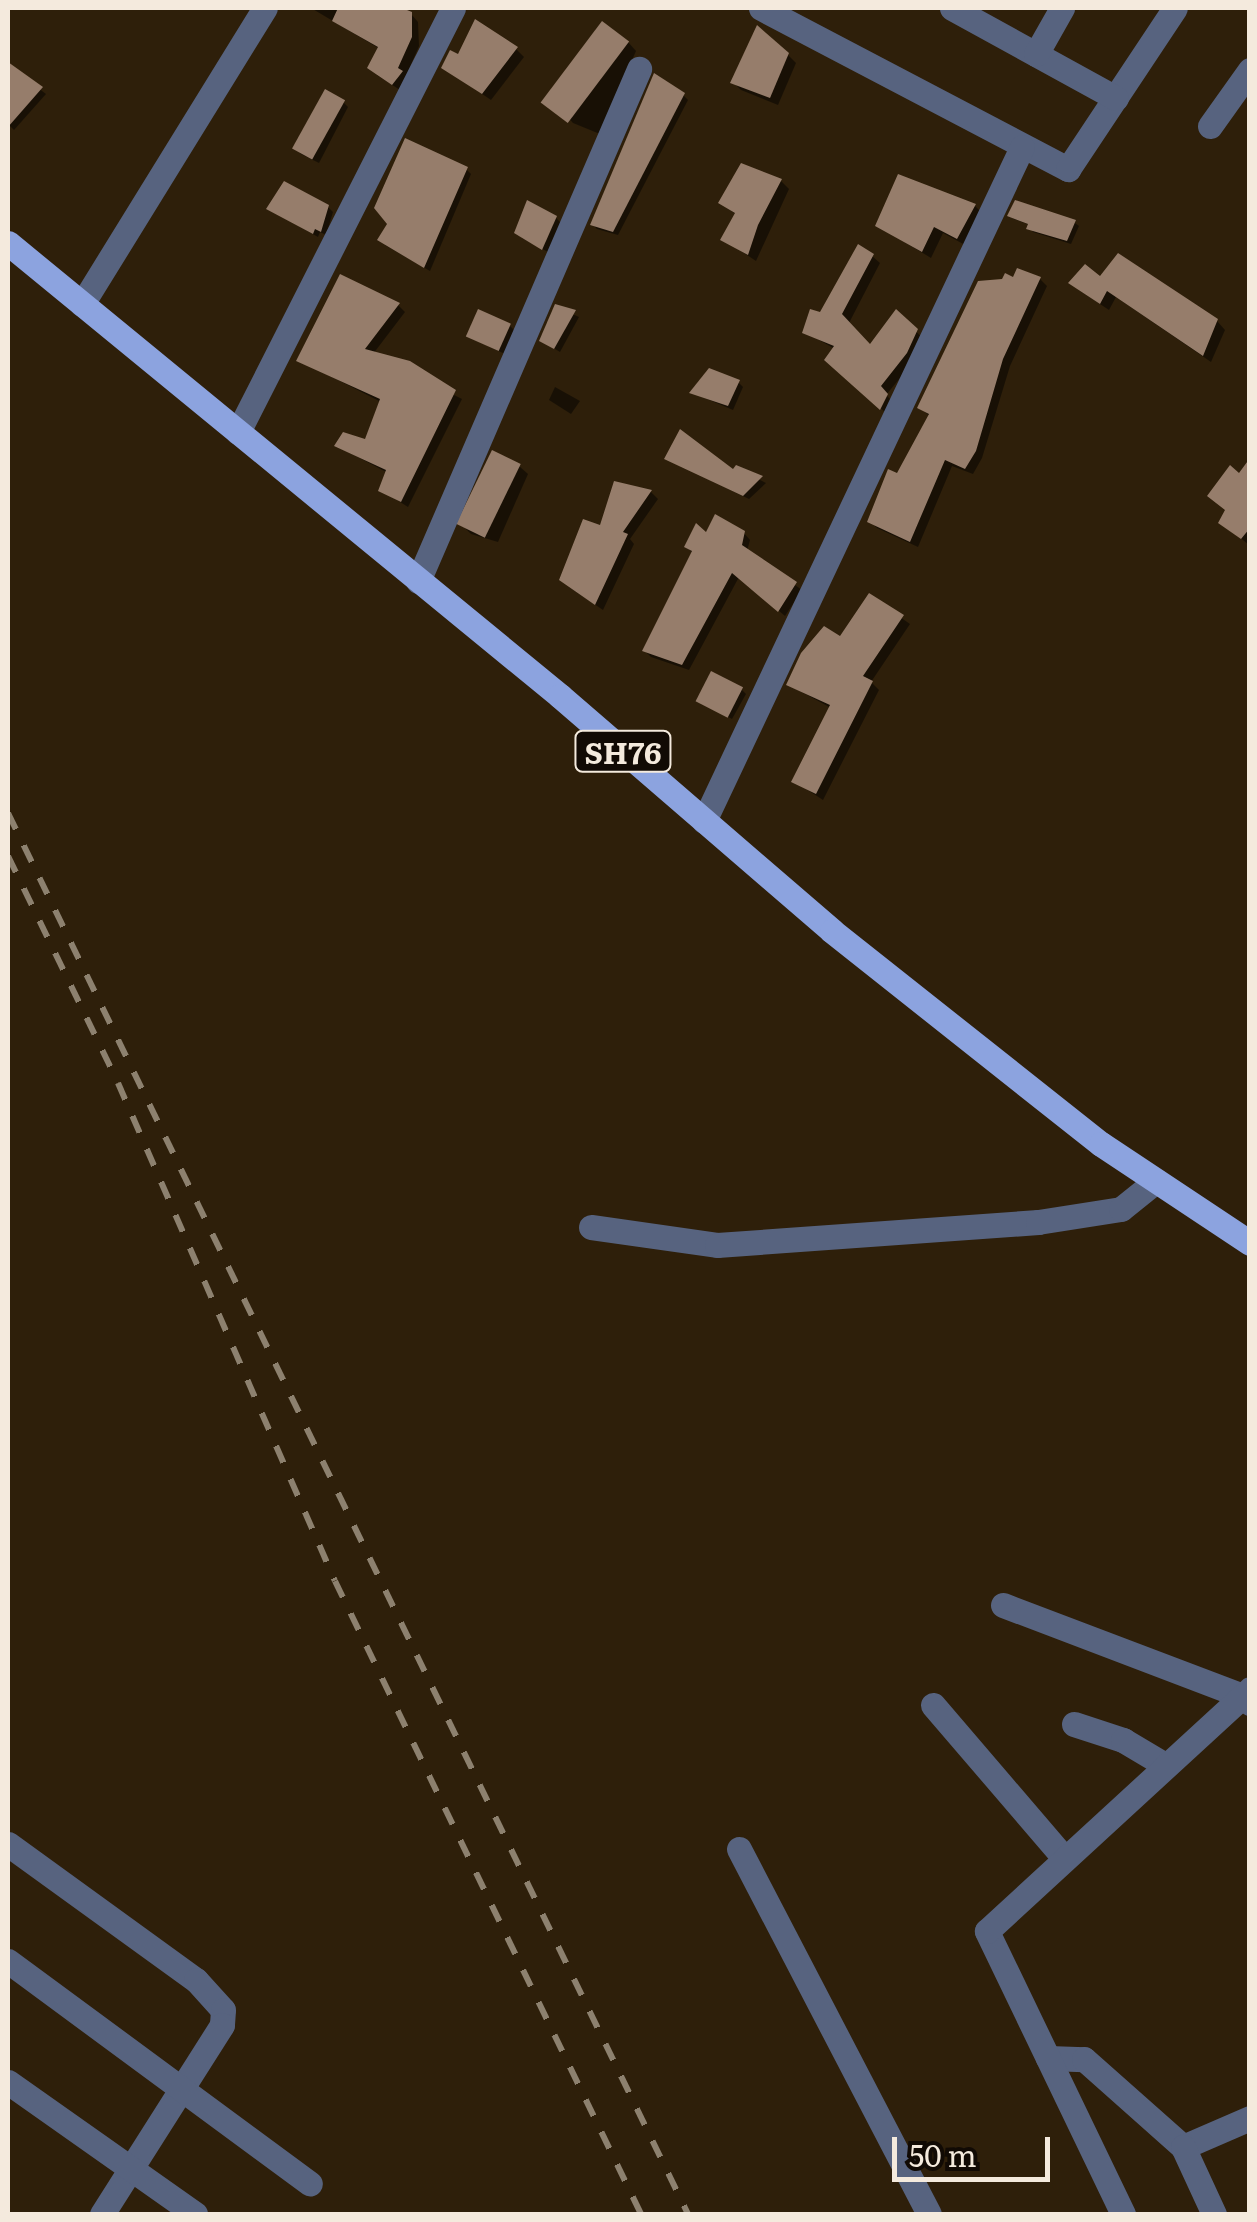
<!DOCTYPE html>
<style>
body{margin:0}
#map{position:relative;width:1257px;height:2222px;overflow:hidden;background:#2e1f0a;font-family:Literata,serif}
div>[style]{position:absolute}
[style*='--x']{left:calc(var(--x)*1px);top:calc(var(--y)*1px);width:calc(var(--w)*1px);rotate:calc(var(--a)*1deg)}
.shadow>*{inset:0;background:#0007}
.building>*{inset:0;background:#967d6b;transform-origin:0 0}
.minor>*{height:25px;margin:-12.5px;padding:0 12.5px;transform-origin:12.5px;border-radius:12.5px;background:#57637f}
.major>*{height:25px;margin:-12.5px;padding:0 12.5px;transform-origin:12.5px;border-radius:12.5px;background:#8ca3df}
.rail>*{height:6px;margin-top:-3px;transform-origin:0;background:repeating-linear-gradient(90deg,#8d816f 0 18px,transparent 0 36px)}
span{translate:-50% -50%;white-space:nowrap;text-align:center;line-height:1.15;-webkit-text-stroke:9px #110a04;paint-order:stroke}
.shield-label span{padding:2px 8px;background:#110a04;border:2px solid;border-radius:8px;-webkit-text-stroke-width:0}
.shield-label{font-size:30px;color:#f4eadd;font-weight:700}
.frame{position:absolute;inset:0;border:10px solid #f4eadd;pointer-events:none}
.scale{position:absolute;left:892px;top:2137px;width:158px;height:45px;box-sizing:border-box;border:5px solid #f4eadd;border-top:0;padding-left:12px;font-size:30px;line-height:35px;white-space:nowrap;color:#f4eadd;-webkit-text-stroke:8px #110a04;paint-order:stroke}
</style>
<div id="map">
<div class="shadow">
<i style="clip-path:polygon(311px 8px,396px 8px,411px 14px,418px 22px,419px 46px,400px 90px,377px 75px,380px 49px)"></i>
<i style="clip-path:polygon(628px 42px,636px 51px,600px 134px,573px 123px,565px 114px)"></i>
<i style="clip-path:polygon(516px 49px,524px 57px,491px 100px,444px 68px,460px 57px)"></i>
<i style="clip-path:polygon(787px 54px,796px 63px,778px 105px,741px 90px,733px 82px)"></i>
<i style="clip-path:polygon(8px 65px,46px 94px,14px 130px,8px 124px)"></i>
<i style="clip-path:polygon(683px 95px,688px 100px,618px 235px,597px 229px,592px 224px)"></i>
<i style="clip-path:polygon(343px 102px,348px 107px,319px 163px,301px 154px,296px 149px)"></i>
<i style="clip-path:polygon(466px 169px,471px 174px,430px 271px,385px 245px)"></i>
<i style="clip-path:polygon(781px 181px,789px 189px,756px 261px,723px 239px,737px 215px,721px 203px)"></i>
<i style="clip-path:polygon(1016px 203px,1075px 223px,1079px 226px,1071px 244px,1033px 232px,1030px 225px,1014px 219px,1010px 216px)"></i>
<i style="clip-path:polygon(975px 206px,983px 214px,965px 245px,943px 233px,931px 258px,878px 226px)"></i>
<i style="clip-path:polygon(328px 207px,333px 212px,326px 235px,320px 232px,318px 237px,269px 209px)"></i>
<i style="clip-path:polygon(556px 218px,561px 223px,548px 252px,522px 238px)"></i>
<i style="clip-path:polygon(872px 256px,880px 263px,849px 323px,870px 348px,896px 313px,924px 339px,914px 361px,886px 395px,894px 403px,888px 415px,828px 359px,835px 349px,805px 332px)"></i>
<i style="clip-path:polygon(1040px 279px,1047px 286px,1010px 366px,982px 458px,973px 474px,952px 466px,918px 547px,877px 528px,870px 521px,931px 417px,920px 408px,1003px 281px)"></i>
<i style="clip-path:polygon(1101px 280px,1217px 321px,1225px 330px,1211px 362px,1116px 297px,1109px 310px,1079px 290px)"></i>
<i style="clip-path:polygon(398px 305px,405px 312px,373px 354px,462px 399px,408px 507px,381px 490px,388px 473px,337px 446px,367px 442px,381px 402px,299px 360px)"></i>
<i style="clip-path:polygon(557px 307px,579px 317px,560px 352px,542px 341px)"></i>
<i style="clip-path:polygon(510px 326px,515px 331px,505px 354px,467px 336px)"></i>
<i style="clip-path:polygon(738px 382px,743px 387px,733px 410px,693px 393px)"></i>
<i style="clip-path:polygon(555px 387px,580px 401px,571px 414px,549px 400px)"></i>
<i style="clip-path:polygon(667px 459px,734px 472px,737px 468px,766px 483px,749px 499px)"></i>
<i style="clip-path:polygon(1250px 463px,1250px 546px,1222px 522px)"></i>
<i style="clip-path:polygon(519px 466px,528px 474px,498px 542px,471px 534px,463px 526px)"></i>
<i style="clip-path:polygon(616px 484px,651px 492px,658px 499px,630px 539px,634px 544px,603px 610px,569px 587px,601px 528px)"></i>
<i style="clip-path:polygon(744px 533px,750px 540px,747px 551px,802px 590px,785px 616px,739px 577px,689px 670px,651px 657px,645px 651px,694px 554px,687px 547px,706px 535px)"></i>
<i style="clip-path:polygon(870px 596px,910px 624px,871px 682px,879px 690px,823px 800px,794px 781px,831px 708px,789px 685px,840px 640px)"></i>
<i style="clip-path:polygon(741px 689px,746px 694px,732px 719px,697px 700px)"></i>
</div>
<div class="building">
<i style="clip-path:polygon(338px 8px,402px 8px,412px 12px,412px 37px,398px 68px,403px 71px,392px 85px,367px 68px,378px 47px,332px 21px)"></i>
<i style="clip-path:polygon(475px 19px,518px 47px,482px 94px,441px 68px,450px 50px,458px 54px)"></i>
<i style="left:602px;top:21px;width:34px;height:102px;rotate:37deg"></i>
<i style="clip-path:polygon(757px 25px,789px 53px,770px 98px,730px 83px)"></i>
<i style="clip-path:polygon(8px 62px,43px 87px,8px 127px)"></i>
<i style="clip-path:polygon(654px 73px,685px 93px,613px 232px,590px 225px)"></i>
<i style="left:325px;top:89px;width:23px;height:68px;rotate:29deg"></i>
<i style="clip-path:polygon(405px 138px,468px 167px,424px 268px,377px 240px,387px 224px,374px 208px)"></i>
<i style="clip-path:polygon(741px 163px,782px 179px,758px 225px,748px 255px,720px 240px,735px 213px,718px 203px)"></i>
<i style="clip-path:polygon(898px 174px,976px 204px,957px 239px,934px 227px,922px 252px,875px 226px)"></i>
<i style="clip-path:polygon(284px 181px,329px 205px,321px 232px,315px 229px,313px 234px,266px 209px)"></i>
<i style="clip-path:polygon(527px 200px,557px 216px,542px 250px,514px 233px)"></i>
<i style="clip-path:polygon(1015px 200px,1076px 220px,1067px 241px,1026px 229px,1028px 224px,1007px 216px)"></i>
<i style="clip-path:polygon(858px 244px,874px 254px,842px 314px,870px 344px,896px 309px,918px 329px,907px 353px,881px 386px,888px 394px,880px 410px,824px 360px,834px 346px,802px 333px,810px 309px,820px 312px)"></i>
<i style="clip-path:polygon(1118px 253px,1218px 319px,1203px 356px,1107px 291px,1100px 304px,1068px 283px,1085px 264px,1100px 276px)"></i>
<i style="clip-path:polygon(1017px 268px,1041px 277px,1003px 359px,976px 451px,965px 469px,945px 460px,910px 542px,867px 522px,888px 469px,897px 473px,929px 414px,917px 408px,978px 281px,1002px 279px,1005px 273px,1013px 277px)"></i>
<i style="clip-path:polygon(340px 274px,400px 303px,365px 349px,410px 361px,456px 390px,401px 502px,378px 491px,386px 470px,334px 446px,343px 432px,365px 439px,380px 399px,296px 361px)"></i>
<i style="clip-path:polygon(555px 304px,576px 310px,554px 349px,539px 341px)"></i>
<i style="left:478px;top:309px;width:36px;height:30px;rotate:24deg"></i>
<i style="clip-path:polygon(709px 368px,740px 380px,728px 406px,689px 393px)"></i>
<i style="clip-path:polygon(680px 429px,733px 469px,736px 465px,763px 476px,743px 496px,664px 459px)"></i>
<i style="left:492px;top:450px;width:32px;height:82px;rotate:26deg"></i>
<i style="clip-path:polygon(1250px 458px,1250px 528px,1241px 539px,1218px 523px,1225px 510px,1207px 496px,1230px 465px,1239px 473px)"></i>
<i style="clip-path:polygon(614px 481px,652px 490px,623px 532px,628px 534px,595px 605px,559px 580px,583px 519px,600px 525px)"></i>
<i style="clip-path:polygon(715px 514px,745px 531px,742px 545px,797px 582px,778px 612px,732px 573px,682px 665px,642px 651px,692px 551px,684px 547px,696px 523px,706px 532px)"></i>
<i style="clip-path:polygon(869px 593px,904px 615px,863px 676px,873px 681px,816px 794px,791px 782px,830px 705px,786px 685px,801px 653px,824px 626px,840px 636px)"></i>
<i style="left:711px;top:671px;width:36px;height:34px;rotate:27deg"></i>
</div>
<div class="minor">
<i style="--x:761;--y:8;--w:347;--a:27.7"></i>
<i style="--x:1068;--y:169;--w:193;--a:-56.4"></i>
<i style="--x:952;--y:8;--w:187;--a:28.8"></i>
<i style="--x:1036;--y:54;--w:53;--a:-60.5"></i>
<i style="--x:1210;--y:126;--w:69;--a:-54.5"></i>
<i style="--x:82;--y:304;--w:348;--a:-58.3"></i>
<i style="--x:238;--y:432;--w:475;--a:-63.1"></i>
<i style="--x:418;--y:581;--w:558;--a:-66.65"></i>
<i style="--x:704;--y:821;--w:745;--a:-64.74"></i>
<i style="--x:591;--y:1227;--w:127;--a:8.1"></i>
<i style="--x:717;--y:1245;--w:322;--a:-4.1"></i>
<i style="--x:1038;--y:1222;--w:84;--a:-8.9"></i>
<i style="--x:1121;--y:1209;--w:45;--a:-38.7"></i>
<i style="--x:1003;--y:1605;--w:257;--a:20.8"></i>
<i style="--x:1243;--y:1696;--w:10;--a:45"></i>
<i style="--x:933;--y:1705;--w:201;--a:49.4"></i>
<i style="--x:1074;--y:1724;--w:52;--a:18.1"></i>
<i style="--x:1123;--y:1740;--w:49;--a:30.8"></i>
<i style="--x:8;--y:1844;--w:232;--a:35.9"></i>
<i style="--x:196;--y:1980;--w:40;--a:48"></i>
<i style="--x:223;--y:2010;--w:15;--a:94"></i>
<i style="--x:222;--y:2025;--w:224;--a:122.4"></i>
<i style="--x:739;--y:1849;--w:411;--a:62.5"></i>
<i style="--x:8;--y:1961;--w:375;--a:36.4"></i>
<i style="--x:1048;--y:2058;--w:36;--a:2"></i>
<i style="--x:1084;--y:2059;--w:132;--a:41.6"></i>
<i style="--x:1183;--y:2147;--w:73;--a:-23.4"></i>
<i style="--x:8;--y:2082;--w:229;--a:35.2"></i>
<i style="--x:1183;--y:2147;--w:74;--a:65.2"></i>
<i style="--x:1123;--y:2214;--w:314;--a:-115.7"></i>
<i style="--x:987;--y:1931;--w:357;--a:-42.6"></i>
</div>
<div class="major">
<i style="--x:8;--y:243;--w:714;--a:39.37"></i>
<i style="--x:560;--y:696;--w:359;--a:40.8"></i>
<i style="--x:832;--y:931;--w:343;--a:38.4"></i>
<i style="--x:1101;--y:1144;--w:179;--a:33.6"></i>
</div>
<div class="rail">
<i style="--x:8;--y:813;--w:1557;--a:64.11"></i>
<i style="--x:8;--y:856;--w:252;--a:64.1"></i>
<i style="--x:118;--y:1083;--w:543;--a:66.46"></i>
<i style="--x:335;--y:1581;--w:703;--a:64.2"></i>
</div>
<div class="shield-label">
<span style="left:623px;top:751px">SH76</span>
</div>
<div class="frame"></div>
<div class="scale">50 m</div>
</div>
